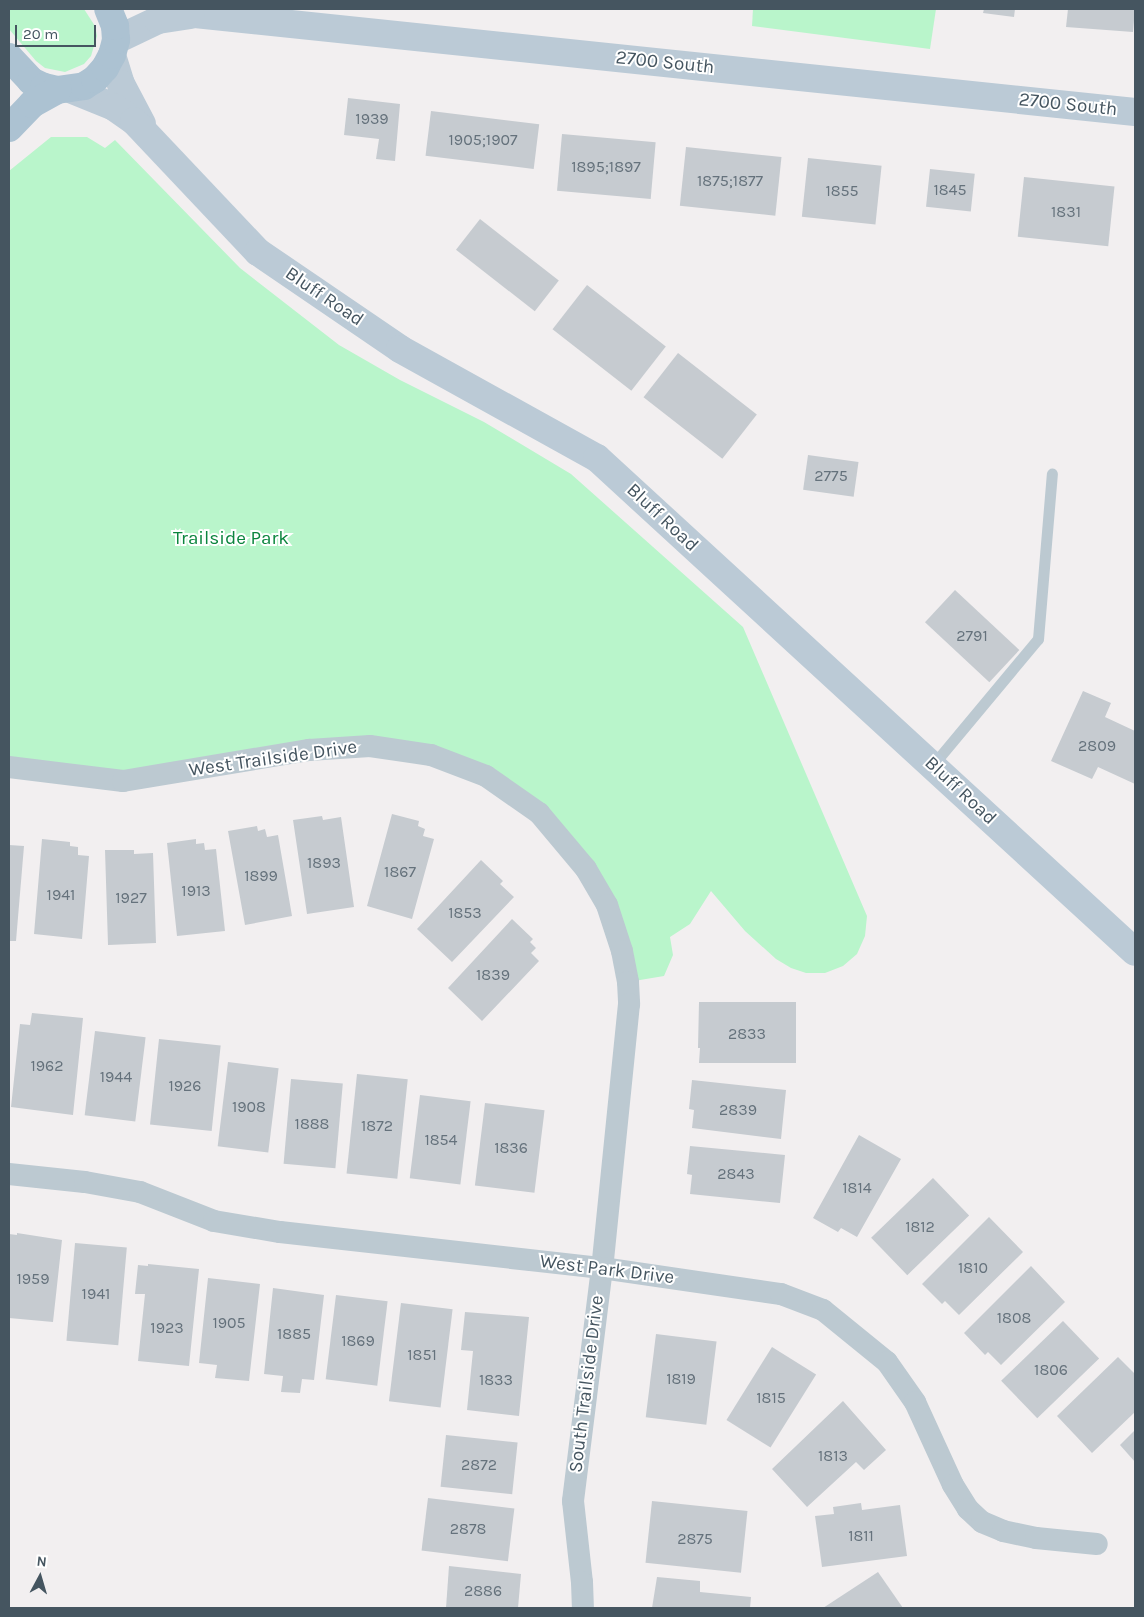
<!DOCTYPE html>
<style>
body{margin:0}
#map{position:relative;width:1144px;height:1617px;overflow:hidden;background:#f2eff0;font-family:Karla,sans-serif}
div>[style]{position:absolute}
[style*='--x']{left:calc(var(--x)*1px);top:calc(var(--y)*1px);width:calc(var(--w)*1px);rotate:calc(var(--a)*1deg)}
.green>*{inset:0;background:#b9f5cb}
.building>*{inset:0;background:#c6cbd0;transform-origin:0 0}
.lane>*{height:11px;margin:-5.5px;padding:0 5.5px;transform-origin:5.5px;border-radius:5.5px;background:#bcc9d1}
.street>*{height:22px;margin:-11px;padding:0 11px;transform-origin:11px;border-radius:11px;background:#bcc9d1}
.secondary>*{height:28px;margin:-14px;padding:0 14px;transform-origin:14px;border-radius:14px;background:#bbcad6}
.primary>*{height:28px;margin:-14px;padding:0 14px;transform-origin:14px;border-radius:14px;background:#acc2d2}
span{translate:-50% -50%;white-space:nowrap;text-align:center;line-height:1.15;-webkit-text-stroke:4px #fff;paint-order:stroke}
.number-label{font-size:16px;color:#65727c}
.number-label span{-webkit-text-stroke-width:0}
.street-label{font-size:19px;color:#455560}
.park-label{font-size:19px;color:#0b853e}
.frame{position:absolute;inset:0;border:10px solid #455560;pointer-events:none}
.north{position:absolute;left:15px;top:1552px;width:50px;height:50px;-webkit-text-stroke:4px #fff;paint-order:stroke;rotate:6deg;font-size:14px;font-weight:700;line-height:20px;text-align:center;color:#455560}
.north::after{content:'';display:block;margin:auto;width:18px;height:22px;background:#455560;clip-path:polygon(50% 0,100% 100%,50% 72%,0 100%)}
.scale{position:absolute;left:15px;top:25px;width:81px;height:22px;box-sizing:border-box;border:2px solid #455560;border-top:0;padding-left:6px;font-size:15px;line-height:18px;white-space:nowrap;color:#455560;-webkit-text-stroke:4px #fff;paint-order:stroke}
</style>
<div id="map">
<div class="green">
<i style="clip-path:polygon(9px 9px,84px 9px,95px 26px,97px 36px,91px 56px,84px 64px,65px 72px,45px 68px,36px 61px,9px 29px)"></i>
<i style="clip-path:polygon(753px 9px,936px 9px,930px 49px,752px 26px)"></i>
<i style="clip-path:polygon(51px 137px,87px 137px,105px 148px,115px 140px,240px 268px,339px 345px,400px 380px,484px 422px,571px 474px,743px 627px,867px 916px,865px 936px,857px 954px,843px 966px,825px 973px,806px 973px,791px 968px,776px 959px,745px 931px,711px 891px,690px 924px,670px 937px,673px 955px,664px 976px,628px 982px,586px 869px,486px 776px,370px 746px,166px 775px,9px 767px,9px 171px)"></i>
</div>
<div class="building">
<i style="clip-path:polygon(984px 9px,1015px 9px,1014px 17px,983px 13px)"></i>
<i style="clip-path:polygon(1068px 9px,1135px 9px,1133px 32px,1066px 27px)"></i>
<i style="clip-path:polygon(348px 98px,400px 104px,395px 161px,376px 159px,379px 139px,344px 135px)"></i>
<i style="left:431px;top:111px;width:109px;height:45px;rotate:7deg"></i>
<i style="left:562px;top:134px;width:94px;height:57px;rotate:5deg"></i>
<i style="left:686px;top:147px;width:96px;height:59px;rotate:6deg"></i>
<i style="left:808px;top:158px;width:74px;height:59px;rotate:6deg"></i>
<i style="left:930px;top:169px;width:45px;height:38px;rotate:6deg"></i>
<i style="left:1024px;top:177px;width:91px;height:60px;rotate:6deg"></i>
<i style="left:480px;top:219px;width:100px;height:39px;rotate:38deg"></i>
<i style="left:587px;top:285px;width:100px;height:56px;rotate:38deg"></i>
<i style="left:678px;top:353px;width:100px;height:56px;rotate:38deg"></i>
<i style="left:808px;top:455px;width:51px;height:35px;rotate:8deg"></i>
<i style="left:955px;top:590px;width:88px;height:44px;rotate:43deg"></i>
<i style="clip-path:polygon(1083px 691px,1111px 703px,1105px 717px,1135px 731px,1135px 784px,1098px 767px,1092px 779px,1051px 761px)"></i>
<i style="clip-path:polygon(392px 814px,419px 821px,418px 826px,425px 829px,423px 836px,434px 839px,412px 919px,367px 906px)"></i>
<i style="clip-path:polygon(322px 816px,323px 820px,341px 817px,354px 907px,307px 914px,293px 820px)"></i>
<i style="clip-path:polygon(257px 826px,258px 831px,265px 829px,267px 837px,278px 835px,292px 916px,245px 925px,228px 831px)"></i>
<i style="clip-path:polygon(42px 839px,70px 842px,70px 846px,78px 847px,78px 855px,89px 856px,82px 939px,34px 934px)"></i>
<i style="clip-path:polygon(196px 839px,196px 844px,204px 843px,205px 850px,216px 849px,225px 931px,177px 936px,167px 843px)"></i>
<i style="clip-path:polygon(9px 845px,24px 846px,16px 941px,9px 941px)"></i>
<i style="clip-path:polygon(105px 850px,134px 850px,134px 854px,153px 853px,156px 943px,108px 945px)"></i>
<i style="clip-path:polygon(481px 860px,503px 881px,500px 884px,514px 897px,452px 962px,417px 929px)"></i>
<i style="clip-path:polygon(512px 919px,533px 939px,530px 942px,536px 948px,531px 953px,539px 961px,482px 1021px,448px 988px)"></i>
<i style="clip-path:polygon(699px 1002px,796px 1002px,796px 1063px,699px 1063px,700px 1048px,698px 1048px)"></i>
<i style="clip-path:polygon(32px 1013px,83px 1018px,73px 1115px,11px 1107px,20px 1024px,30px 1025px)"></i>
<i style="left:95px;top:1031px;width:51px;height:85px;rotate:7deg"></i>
<i style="left:159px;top:1039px;width:62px;height:86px;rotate:6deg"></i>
<i style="left:228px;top:1062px;width:51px;height:85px;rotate:7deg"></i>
<i style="left:357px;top:1074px;width:51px;height:100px;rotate:6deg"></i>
<i style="left:291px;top:1079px;width:52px;height:85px;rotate:5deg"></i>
<i style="clip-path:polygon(692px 1080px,786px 1090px,781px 1139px,692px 1128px,694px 1110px,689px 1109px)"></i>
<i style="left:420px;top:1095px;width:51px;height:84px;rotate:7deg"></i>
<i style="left:485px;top:1103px;width:60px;height:83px;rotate:7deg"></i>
<i style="clip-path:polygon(859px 1135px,901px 1159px,857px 1237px,841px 1228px,838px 1232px,813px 1218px)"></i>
<i style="clip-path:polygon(690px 1146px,785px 1155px,780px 1203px,690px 1194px,692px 1175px,687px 1174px)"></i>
<i style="left:933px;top:1178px;width:52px;height:86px;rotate:46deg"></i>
<i style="clip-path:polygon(989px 1217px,1023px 1252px,959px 1315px,945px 1301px,942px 1304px,922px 1284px)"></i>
<i style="clip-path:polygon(17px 1233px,62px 1240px,53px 1322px,9px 1318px,9px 1234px,17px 1235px)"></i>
<i style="left:75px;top:1243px;width:52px;height:98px;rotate:5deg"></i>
<i style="clip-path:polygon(148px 1264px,199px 1269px,189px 1366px,138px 1361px,145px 1294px,135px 1294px,138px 1265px,148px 1266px)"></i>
<i style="clip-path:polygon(1031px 1266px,1065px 1302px,1001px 1365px,988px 1352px,985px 1355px,964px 1333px)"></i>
<i style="clip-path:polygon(208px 1278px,260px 1284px,249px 1381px,215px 1378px,217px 1365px,199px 1363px)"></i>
<i style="clip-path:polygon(273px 1288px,324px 1295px,314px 1380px,302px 1379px,300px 1393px,281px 1392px,283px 1376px,264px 1374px)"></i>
<i style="left:336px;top:1295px;width:52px;height:85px;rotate:7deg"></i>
<i style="left:401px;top:1303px;width:52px;height:99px;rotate:7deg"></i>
<i style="clip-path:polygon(465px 1312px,529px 1317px,519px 1416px,467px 1410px,473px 1351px,461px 1350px)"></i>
<i style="left:1063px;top:1321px;width:52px;height:86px;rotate:46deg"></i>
<i style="left:656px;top:1334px;width:61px;height:84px;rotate:7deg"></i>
<i style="left:772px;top:1347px;width:52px;height:86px;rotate:32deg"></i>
<i style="clip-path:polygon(1118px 1357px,1135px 1374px,1135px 1412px,1092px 1453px,1057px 1416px)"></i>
<i style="clip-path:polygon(843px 1401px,886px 1450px,864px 1470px,856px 1462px,807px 1507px,772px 1469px)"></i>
<i style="clip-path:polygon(1135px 1430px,1135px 1462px,1120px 1445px)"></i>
<i style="left:446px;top:1435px;width:72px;height:52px;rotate:6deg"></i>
<i style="left:428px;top:1498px;width:87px;height:53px;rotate:7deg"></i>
<i style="left:652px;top:1501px;width:96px;height:62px;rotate:6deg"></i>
<i style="clip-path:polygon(861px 1503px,862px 1510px,900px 1505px,907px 1556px,822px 1567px,815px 1516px,834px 1514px,833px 1507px)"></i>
<i style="clip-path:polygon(449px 1566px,521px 1574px,518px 1608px,446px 1608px)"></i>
<i style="clip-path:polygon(878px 1572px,903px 1608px,823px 1608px)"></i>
<i style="clip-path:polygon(657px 1577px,700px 1581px,700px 1592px,751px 1597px,750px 1608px,652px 1608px)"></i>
</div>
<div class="lane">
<i style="--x:932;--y:766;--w:165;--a:-50.2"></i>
<i style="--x:1038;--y:639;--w:166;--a:-85.2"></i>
</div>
<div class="street">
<i style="--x:9;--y:767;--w:115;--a:7"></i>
<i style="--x:123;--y:781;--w:189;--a:-9.5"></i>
<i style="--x:309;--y:750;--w:61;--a:-3.8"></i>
<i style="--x:370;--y:746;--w:62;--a:8.4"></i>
<i style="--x:431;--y:755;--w:59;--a:20.9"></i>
<i style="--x:486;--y:776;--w:65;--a:34.9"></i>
<i style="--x:539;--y:813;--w:73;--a:50"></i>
<i style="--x:586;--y:869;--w:42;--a:59.7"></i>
<i style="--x:607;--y:905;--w:48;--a:71.9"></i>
<i style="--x:622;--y:951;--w:32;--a:79"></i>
<i style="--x:628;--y:982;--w:22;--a:87"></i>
<i style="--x:629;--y:1004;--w:265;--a:95.8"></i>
<i style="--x:602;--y:1268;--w:235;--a:97.1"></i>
<i style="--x:573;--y:1501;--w:81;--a:83.7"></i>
<i style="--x:582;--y:1582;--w:26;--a:88"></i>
<i style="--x:9;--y:1174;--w:76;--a:6"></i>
<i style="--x:85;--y:1182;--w:56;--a:10.3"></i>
<i style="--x:140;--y:1192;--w:79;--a:21.4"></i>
<i style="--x:214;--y:1221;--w:67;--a:9.5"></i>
<i style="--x:280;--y:1232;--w:324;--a:6.4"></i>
<i style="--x:602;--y:1268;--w:181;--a:8.3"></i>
<i style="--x:781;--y:1294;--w:45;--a:20.9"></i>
<i style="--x:823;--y:1310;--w:82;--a:39.1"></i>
<i style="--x:887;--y:1362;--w:49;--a:55"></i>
<i style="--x:915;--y:1402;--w:91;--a:65.4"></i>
<i style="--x:953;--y:1485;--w:28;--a:58"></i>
<i style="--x:968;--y:1509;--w:19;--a:43"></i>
<i style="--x:982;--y:1522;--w:23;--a:23"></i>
<i style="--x:1003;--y:1531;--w:34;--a:12"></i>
<i style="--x:1036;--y:1538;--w:61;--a:5.6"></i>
</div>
<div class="secondary">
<i style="--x:168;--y:9;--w:27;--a:10"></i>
<i style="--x:195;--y:14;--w:945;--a:5.95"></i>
<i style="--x:116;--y:40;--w:47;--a:-25.5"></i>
<i style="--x:158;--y:20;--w:33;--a:-9"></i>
<i style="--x:112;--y:55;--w:30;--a:73"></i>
<i style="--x:121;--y:84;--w:45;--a:62.3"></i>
<i style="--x:70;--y:89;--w:48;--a:22.2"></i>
<i style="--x:114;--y:107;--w:24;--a:35"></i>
<i style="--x:134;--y:121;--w:180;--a:46.6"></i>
<i style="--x:258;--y:252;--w:172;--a:34.3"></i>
<i style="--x:400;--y:349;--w:225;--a:29"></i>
<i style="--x:597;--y:458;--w:730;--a:42.56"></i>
</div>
<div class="primary">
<i style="--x:9;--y:57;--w:33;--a:47"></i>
<i style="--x:31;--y:81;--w:14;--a:25"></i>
<i style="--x:44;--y:87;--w:13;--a:13"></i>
<i style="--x:57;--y:90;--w:27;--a:-8"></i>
<i style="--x:84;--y:86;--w:13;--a:-32"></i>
<i style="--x:95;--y:79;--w:15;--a:-48"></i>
<i style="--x:105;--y:68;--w:15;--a:-62"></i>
<i style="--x:112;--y:55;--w:16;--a:-75"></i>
<i style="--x:116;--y:40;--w:14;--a:-94"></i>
<i style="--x:115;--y:26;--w:18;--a:-112"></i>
<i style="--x:9;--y:128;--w:33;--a:-46"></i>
<i style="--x:32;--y:104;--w:29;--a:-29"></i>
</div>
<div class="number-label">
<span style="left:372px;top:119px">1939</span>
<span style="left:483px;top:140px">1905;1907</span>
<span style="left:606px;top:167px">1895;1897</span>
<span style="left:730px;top:181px">1875;1877</span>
<span style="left:950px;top:190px">1845</span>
<span style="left:842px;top:191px">1855</span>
<span style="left:1066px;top:212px">1831</span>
<span style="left:831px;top:476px">2775</span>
<span style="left:972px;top:636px">2791</span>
<span style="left:1097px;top:746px">2809</span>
<span style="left:324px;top:863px">1893</span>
<span style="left:400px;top:872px">1867</span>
<span style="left:261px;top:876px">1899</span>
<span style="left:196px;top:891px">1913</span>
<span style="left:61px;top:895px">1941</span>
<span style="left:131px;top:898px">1927</span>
<span style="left:465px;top:913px">1853</span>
<span style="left:493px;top:975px">1839</span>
<span style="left:747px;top:1034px">2833</span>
<span style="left:47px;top:1066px">1962</span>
<span style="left:116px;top:1077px">1944</span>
<span style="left:185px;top:1086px">1926</span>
<span style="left:249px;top:1107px">1908</span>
<span style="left:738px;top:1110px">2839</span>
<span style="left:312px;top:1124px">1888</span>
<span style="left:377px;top:1126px">1872</span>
<span style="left:441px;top:1140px">1854</span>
<span style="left:511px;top:1148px">1836</span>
<span style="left:736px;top:1174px">2843</span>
<span style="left:857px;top:1188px">1814</span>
<span style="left:920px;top:1227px">1812</span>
<span style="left:973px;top:1268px">1810</span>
<span style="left:33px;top:1279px">1959</span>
<span style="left:96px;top:1294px">1941</span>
<span style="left:1014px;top:1318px">1808</span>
<span style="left:229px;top:1323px">1905</span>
<span style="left:167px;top:1328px">1923</span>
<span style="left:294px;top:1334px">1885</span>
<span style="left:358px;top:1341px">1869</span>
<span style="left:422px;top:1355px">1851</span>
<span style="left:1051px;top:1370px">1806</span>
<span style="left:681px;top:1379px">1819</span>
<span style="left:496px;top:1380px">1833</span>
<span style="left:771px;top:1398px">1815</span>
<span style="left:833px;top:1456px">1813</span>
<span style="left:479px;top:1465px">2872</span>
<span style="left:468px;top:1529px">2878</span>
<span style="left:861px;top:1536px">1811</span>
<span style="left:695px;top:1539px">2875</span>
<span style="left:483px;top:1591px">2886</span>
</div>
<div class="street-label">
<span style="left:665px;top:63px;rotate:6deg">2700 South</span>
<span style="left:1068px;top:105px;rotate:6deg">2700 South</span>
<span style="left:324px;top:297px;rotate:34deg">Bluff Road</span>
<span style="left:662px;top:518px;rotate:43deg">Bluff Road</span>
<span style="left:273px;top:759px;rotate:-8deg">West Trailside Drive</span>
<span style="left:960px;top:791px;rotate:43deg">Bluff Road</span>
<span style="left:607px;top:1270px;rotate:7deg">West Park Drive</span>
<span style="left:587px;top:1384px;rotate:-83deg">South Trailside Drive</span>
</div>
<div class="park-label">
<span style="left:231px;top:539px">Trailside Park</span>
</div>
<div class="frame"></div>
<div class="north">N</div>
<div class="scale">20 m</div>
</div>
